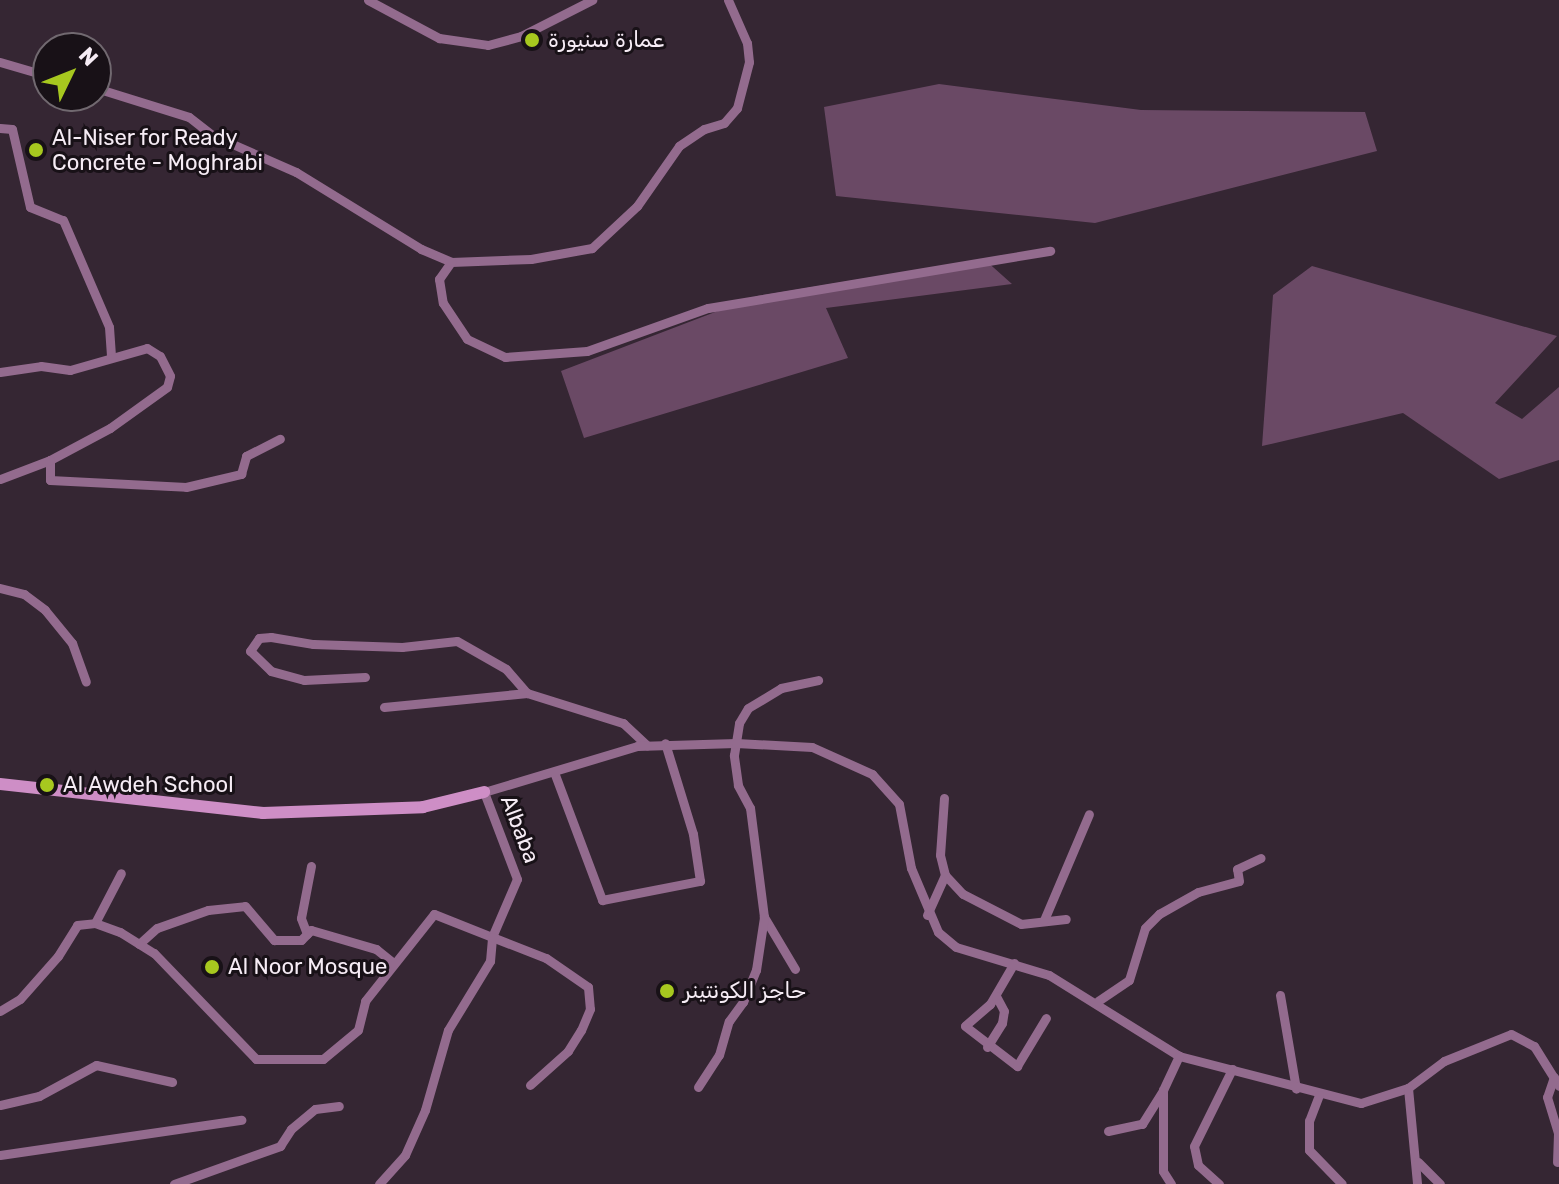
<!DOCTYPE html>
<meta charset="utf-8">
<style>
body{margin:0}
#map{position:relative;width:1559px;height:1184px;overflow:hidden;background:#352633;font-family:Rubik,"Noto Sans Arabic",sans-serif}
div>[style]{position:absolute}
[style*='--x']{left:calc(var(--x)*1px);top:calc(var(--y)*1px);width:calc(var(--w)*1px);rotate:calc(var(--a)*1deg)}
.green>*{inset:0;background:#6a4965}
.street>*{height:9px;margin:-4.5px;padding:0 4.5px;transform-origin:4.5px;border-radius:4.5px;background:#936b8e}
.secondary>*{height:12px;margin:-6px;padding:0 6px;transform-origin:6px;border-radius:6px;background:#ce8ec6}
.dots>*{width:22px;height:22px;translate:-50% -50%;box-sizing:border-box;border:4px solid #181117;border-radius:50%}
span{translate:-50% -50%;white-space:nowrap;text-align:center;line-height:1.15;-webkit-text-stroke:6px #181117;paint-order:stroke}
.poi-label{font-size:22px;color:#f6ecf5}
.left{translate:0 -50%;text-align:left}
.street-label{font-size:22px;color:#f6ecf5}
.north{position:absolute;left:32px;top:32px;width:80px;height:80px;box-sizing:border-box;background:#181117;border:2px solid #716970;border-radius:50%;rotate:47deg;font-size:22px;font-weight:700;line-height:32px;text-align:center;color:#f6ecf5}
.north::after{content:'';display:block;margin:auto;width:28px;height:36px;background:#a7c81f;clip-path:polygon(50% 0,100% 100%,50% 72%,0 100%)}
</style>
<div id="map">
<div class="green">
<i style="clip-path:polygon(939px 84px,1141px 110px,1365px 112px,1377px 151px,1095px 223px,836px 196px,824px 107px)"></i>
<i style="clip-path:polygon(984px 259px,1012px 284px,826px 308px,848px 358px,584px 438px,561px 371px,757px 296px)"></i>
<i style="clip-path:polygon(1312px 266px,1557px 336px,1495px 403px,1522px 419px,1559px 387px,1559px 460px,1499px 479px,1403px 413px,1262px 446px,1273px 295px)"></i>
</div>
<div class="street">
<i style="--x:368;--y:0;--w:81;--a:28.2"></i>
<i style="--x:439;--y:38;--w:49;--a:8.1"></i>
<i style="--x:488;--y:45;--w:34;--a:-15"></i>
<i style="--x:521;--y:36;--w:80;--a:-26.9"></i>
<i style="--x:728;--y:0;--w:47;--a:66.2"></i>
<i style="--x:747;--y:43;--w:19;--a:84"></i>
<i style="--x:749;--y:62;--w:48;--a:104.6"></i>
<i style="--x:737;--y:108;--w:20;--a:131"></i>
<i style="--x:724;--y:123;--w:21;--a:163"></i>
<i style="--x:704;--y:129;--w:30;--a:146"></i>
<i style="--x:679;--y:146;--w:73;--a:125"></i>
<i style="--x:637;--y:206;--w:62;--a:137"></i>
<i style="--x:592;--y:248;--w:62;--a:169.8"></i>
<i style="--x:531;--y:259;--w:80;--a:177.9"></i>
<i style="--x:451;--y:262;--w:21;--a:125"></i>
<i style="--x:439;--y:279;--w:24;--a:81"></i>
<i style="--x:443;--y:303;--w:43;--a:56.3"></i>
<i style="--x:467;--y:339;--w:42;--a:25.3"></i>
<i style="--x:505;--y:357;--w:82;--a:-4.2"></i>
<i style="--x:587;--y:351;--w:128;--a:-19.6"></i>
<i style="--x:708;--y:308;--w:347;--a:-9.5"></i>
<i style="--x:0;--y:62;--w:50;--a:16.3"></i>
<i style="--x:96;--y:88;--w:97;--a:17.3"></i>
<i style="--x:189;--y:117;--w:29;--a:38"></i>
<i style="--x:212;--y:135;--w:92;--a:23.8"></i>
<i style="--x:296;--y:172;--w:147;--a:31.6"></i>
<i style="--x:421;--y:249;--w:33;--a:23"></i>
<i style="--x:0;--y:128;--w:12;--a:5"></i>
<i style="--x:12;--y:129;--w:80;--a:77"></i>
<i style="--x:30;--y:207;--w:35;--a:22"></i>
<i style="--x:63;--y:220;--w:116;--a:66.7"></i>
<i style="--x:109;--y:327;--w:30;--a:86"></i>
<i style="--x:0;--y:372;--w:41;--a:-8.3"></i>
<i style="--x:41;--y:366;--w:29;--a:8"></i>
<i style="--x:70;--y:370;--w:80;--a:-15.9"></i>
<i style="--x:147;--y:348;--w:15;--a:32"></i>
<i style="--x:160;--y:356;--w:22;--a:63"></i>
<i style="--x:170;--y:376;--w:11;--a:105"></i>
<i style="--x:167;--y:387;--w:70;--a:144.3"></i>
<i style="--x:110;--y:428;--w:68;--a:151.9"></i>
<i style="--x:50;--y:460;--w:20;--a:90"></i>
<i style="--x:50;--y:480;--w:136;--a:2.9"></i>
<i style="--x:186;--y:487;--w:57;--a:-13.3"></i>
<i style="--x:241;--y:474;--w:19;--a:-74"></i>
<i style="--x:246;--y:456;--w:38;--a:-27"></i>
<i style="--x:0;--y:479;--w:53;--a:-20.8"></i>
<i style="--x:0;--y:588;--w:25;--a:14"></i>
<i style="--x:24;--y:594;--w:26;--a:37"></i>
<i style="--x:45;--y:610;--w:43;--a:50.7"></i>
<i style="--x:72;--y:643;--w:41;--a:70.3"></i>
<i style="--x:365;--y:677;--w:61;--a:177.2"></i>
<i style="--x:304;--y:680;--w:34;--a:-165"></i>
<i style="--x:271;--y:671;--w:29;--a:-136"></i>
<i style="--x:250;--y:651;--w:16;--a:-55"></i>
<i style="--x:259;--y:638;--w:12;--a:-5"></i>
<i style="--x:271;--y:637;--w:43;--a:9.5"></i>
<i style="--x:313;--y:644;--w:89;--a:1.9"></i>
<i style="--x:402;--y:647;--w:55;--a:-6.2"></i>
<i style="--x:457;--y:641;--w:56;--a:29.7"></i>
<i style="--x:506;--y:669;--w:32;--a:49"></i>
<i style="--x:527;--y:693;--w:101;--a:17.4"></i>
<i style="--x:623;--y:723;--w:33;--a:43"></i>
<i style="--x:384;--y:707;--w:144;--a:-5.6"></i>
<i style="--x:554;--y:772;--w:137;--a:69.4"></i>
<i style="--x:602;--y:900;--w:100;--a:-11"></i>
<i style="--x:700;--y:881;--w:48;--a:-98.5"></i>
<i style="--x:693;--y:834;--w:95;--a:-107.1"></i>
<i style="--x:944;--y:798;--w:57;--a:94"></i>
<i style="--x:940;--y:855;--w:21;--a:76"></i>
<i style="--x:945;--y:875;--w:26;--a:47"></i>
<i style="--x:963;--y:894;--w:65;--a:27.3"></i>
<i style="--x:1021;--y:924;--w:45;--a:-6.3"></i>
<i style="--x:927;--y:915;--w:44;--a:-65.8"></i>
<i style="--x:1044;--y:920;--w:115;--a:-67"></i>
<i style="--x:95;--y:923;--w:56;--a:-62.5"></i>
<i style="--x:307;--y:934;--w:17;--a:-111"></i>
<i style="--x:301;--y:918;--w:53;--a:-79.1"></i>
<i style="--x:139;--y:944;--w:24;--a:-42"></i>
<i style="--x:157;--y:928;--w:54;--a:-19.4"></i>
<i style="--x:208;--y:910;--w:37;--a:-6"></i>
<i style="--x:245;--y:906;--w:45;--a:49.5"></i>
<i style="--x:274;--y:940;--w:27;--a:0"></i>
<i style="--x:301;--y:940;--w:14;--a:-45"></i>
<i style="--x:311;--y:930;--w:68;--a:16.3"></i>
<i style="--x:376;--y:949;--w:22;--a:39"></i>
<i style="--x:1014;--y:963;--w:48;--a:120.3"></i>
<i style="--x:990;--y:1004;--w:33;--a:139"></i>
<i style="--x:965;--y:1026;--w:66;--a:37.6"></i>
<i style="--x:1017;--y:1066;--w:56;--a:-58.9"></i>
<i style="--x:795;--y:969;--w:61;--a:-120.8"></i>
<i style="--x:764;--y:917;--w:110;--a:-97.3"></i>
<i style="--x:750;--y:808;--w:26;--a:-118"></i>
<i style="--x:738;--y:785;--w:30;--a:-98"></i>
<i style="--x:734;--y:755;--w:32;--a:-81"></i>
<i style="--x:739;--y:723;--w:17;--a:-59"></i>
<i style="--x:748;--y:708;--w:39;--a:-31"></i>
<i style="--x:781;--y:688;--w:38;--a:-12"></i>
<i style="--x:1280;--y:995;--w:95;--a:80.3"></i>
<i style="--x:1098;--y:1001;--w:37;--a:-34"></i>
<i style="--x:1129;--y:980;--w:54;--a:-72.9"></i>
<i style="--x:1145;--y:928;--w:20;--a:-45"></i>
<i style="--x:1159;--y:914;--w:45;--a:-29.4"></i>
<i style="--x:1198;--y:892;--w:42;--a:-15"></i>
<i style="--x:1239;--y:881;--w:12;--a:-99"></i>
<i style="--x:1237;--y:869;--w:26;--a:-25"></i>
<i style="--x:0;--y:1011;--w:23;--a:-31"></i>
<i style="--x:20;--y:999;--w:57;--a:-48.5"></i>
<i style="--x:58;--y:956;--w:36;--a:-58"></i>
<i style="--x:77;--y:925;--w:18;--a:-6"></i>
<i style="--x:95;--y:923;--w:27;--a:20"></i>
<i style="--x:120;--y:932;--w:40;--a:32"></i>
<i style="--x:154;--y:953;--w:147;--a:46.1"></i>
<i style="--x:256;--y:1059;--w:67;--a:0"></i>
<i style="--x:323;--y:1059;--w:45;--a:-39.6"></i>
<i style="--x:358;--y:1030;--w:30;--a:-76"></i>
<i style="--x:365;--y:1001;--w:111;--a:-51.6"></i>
<i style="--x:434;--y:914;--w:62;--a:21.6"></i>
<i style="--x:492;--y:937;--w:63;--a:-66.7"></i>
<i style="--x:517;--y:879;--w:93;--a:-110.8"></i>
<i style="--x:484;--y:792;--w:160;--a:-16.7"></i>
<i style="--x:637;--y:746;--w:99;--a:-1.7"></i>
<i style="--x:736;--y:743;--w:76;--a:3"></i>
<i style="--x:812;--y:747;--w:66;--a:24.2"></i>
<i style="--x:872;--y:774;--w:40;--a:48"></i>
<i style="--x:899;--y:804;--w:65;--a:79.4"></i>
<i style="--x:911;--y:868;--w:69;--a:67.1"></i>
<i style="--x:938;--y:932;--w:23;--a:40"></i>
<i style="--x:956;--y:947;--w:97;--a:16.8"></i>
<i style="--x:1049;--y:975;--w:153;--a:31.9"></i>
<i style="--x:1179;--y:1056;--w:188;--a:14.5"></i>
<i style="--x:1361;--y:1103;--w:49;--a:-17.7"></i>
<i style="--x:1408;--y:1088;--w:45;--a:-36.9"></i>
<i style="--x:1444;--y:1061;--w:72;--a:-21.9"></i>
<i style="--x:1511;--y:1034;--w:26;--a:28"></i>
<i style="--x:1534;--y:1046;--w:47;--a:58"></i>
<i style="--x:987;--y:1047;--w:28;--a:-58"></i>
<i style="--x:1002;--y:1023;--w:12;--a:-81"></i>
<i style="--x:1004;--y:1011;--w:17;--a:-118"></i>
<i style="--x:1554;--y:1077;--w:21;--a:109"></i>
<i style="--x:1547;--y:1097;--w:39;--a:73"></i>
<i style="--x:1558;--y:1134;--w:28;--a:92"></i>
<i style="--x:698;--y:1087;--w:38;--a:-57"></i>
<i style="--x:719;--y:1055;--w:35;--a:-74"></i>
<i style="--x:729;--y:1021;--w:24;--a:-54"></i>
<i style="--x:743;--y:1002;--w:35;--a:-68"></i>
<i style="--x:756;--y:970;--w:54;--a:-81.4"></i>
<i style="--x:1408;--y:1088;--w:96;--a:84.6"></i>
<i style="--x:1319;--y:1095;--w:28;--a:111"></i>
<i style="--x:1309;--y:1121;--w:29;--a:90"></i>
<i style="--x:1309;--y:1150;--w:47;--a:45.9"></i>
<i style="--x:0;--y:1105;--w:40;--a:-13"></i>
<i style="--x:39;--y:1096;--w:65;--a:-28.5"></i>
<i style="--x:96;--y:1065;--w:78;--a:12.6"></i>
<i style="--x:1108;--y:1131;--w:35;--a:-12"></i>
<i style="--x:1142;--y:1124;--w:40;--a:-58"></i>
<i style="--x:0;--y:1155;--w:244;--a:-8.3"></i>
<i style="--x:1418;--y:1162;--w:31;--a:45"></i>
<i style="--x:174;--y:1184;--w:113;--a:-19.7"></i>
<i style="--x:280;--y:1146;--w:20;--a:-57"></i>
<i style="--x:291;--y:1129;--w:31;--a:-40"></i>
<i style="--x:315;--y:1109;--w:24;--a:-7"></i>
<i style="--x:379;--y:1184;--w:39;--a:-48"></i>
<i style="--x:405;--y:1155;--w:49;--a:-66"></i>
<i style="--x:425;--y:1110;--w:83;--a:-74"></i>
<i style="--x:448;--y:1030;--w:81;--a:-58.7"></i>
<i style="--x:490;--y:961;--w:24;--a:-85"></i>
<i style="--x:492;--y:937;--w:58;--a:21.3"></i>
<i style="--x:546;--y:958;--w:51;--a:34.6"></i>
<i style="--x:588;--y:987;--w:22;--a:85"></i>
<i style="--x:590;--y:1009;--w:23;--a:113"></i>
<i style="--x:581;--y:1030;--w:25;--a:122"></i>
<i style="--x:568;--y:1051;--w:51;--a:138.2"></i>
<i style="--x:1171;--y:1184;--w:15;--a:-122"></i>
<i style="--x:1163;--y:1171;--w:81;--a:-90"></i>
<i style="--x:1163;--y:1090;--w:38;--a:-65"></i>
<i style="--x:1219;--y:1184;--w:28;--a:-138"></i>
<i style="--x:1198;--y:1165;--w:19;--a:-102"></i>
<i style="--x:1194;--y:1146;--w:86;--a:-63.7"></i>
</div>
<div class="secondary">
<i style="--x:0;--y:784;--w:265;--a:6.3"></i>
<i style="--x:263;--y:813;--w:160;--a:-2.1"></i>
<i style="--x:423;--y:807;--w:63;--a:-13.8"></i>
</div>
<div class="dots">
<i style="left:532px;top:40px;background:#a7c81f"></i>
<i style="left:36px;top:150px;background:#a7c81f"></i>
<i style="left:47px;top:785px;background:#a7c81f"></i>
<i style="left:212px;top:967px;background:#a7c81f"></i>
<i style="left:667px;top:991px;background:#a7c81f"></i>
</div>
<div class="poi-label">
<span class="left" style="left:548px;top:40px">عمارة سنيورة</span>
<span class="left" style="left:52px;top:150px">Al-Niser for Ready<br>Concrete - Moghrabi</span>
<span class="left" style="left:63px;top:785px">Al Awdeh School</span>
<span class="left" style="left:228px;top:967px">Al Noor Mosque</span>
<span class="left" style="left:683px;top:991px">حاجز الكونتينر</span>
</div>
<div class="street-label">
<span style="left:520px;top:829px;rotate:69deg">Albaba</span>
</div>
<div class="north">N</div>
</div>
